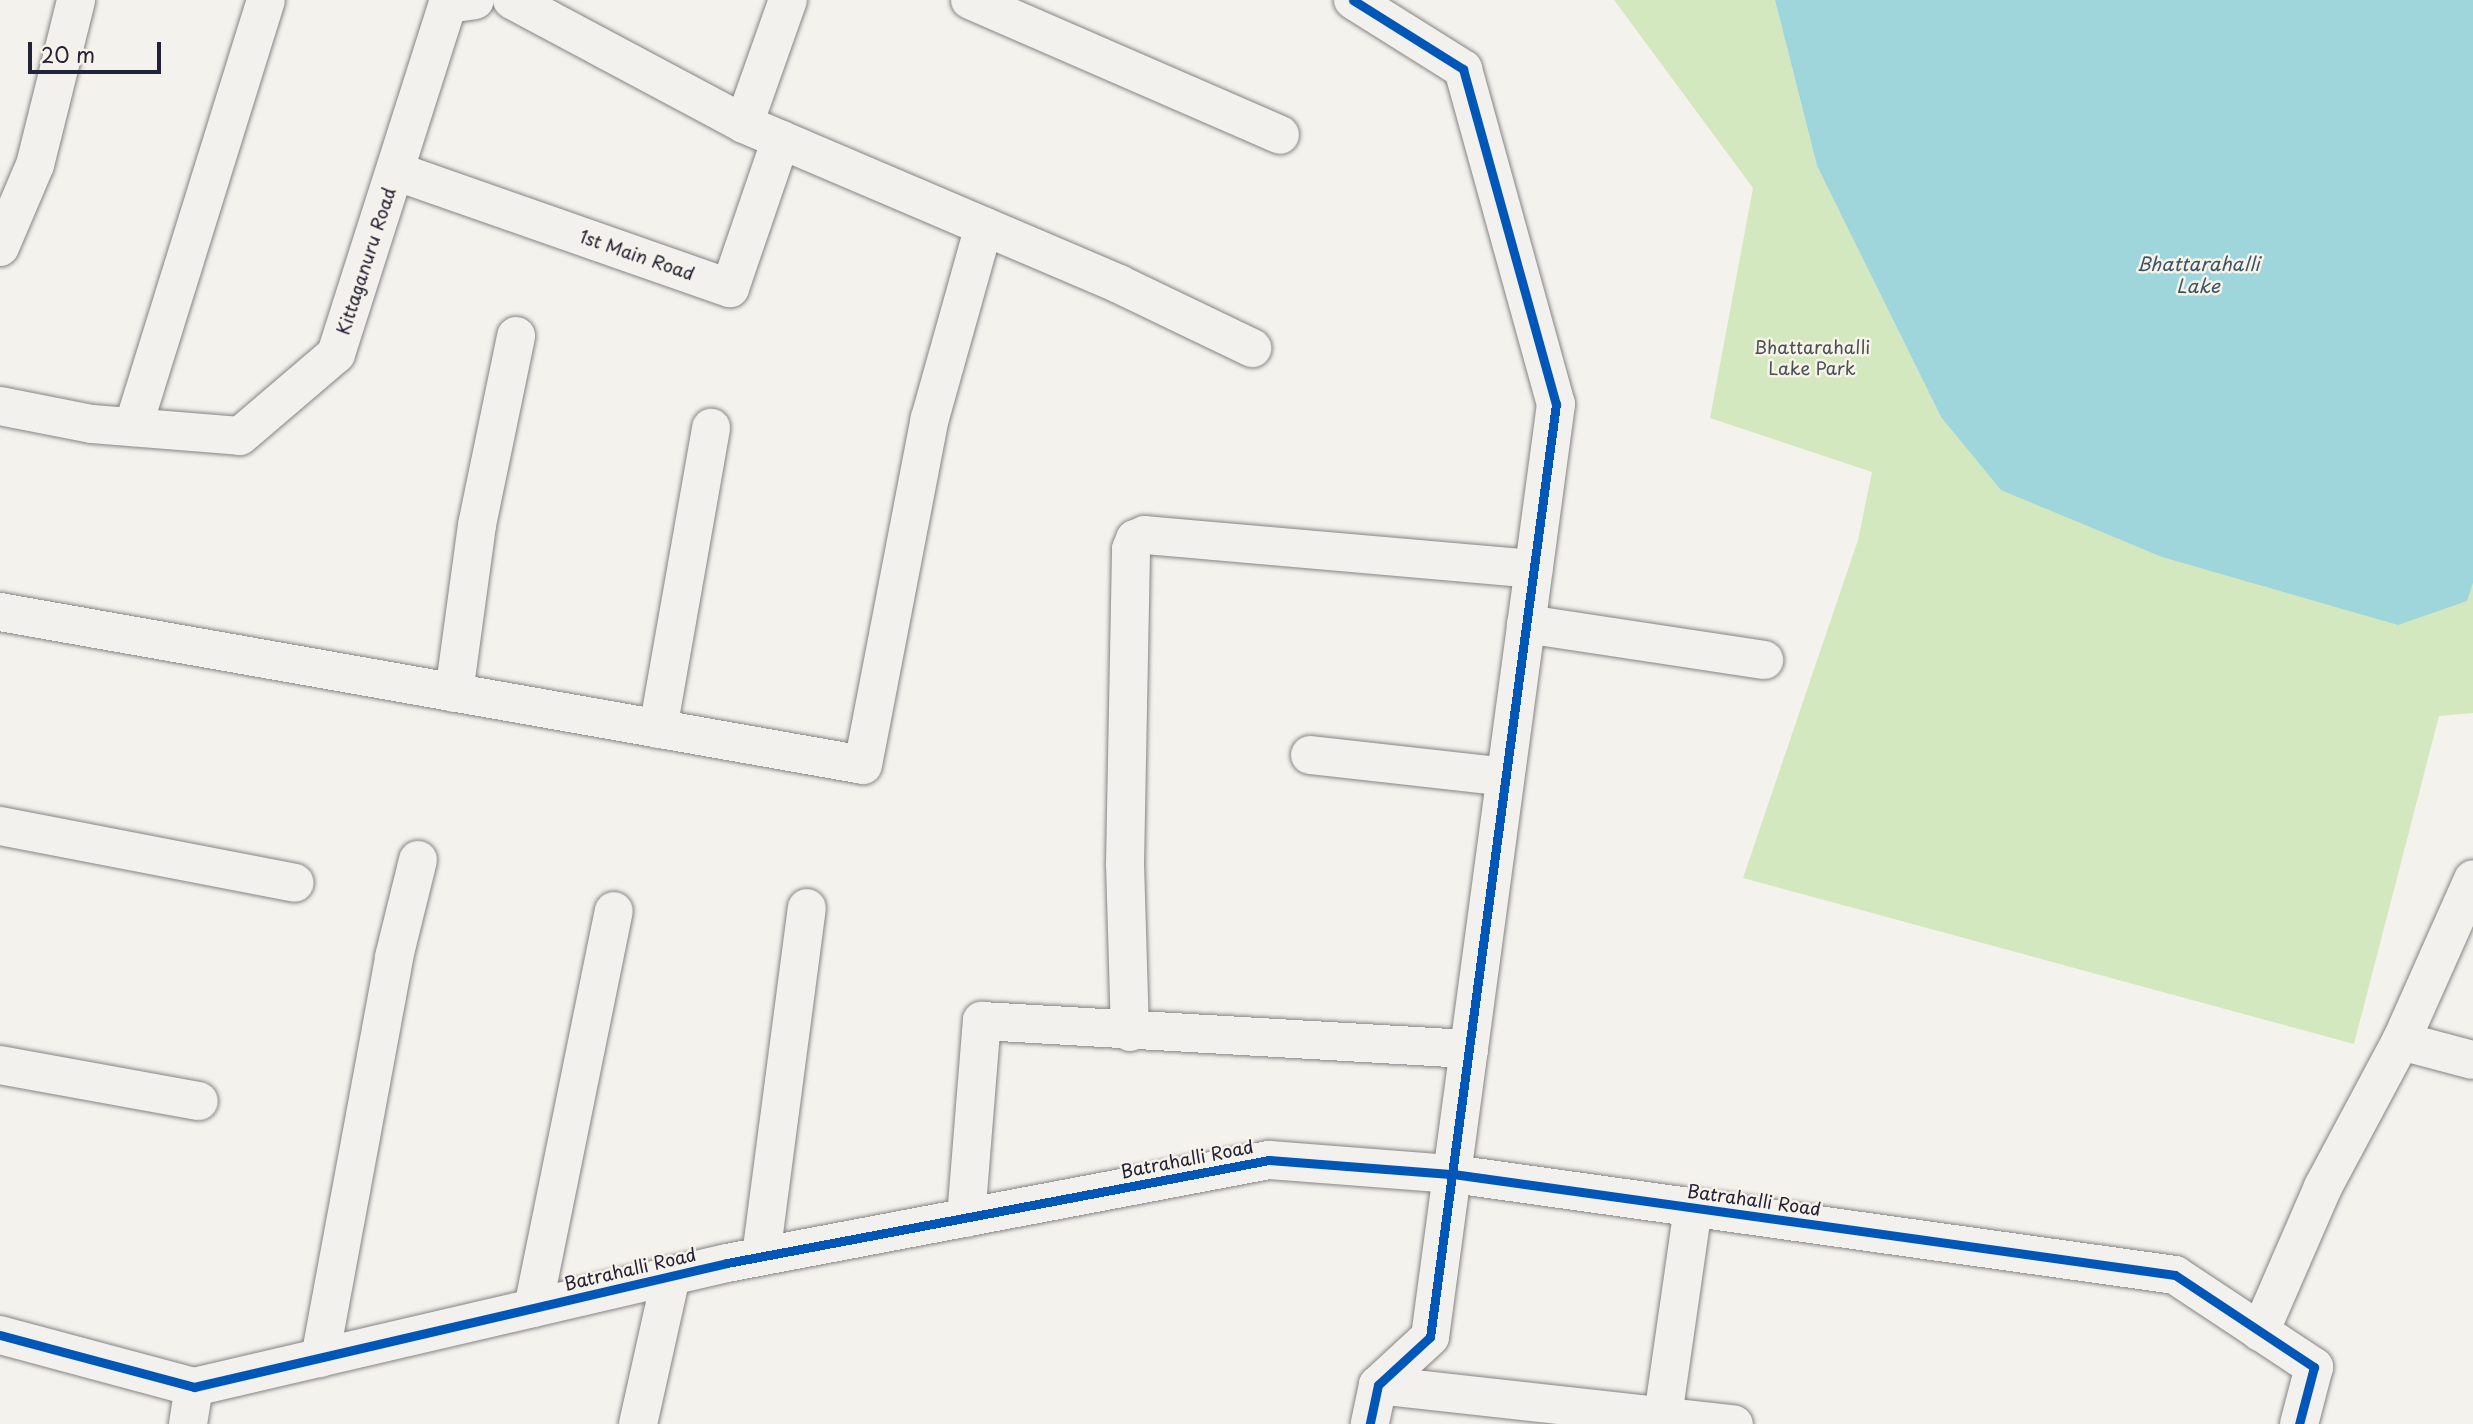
<!DOCTYPE html>
<style>
body{margin:0}
#map{position:relative;width:2473px;height:1424px;overflow:hidden;background:#f4f2ec;font-family:"Playpen Sans",sans-serif}
div>[style]{position:absolute}
[style*='--x']{left:calc(var(--x)*1px);top:calc(var(--y)*1px);width:calc(var(--w)*1px);rotate:calc(var(--a)*1deg)}
.green>*{inset:0;background:#d4e8bf}
.water>*{inset:0;background:#9fd6db}
.roads{filter:drop-shadow(0 0 2px #858486) drop-shadow(0 0 2px #858486)}
.minor>*{height:38px;margin:-19px;padding:0 19px;transform-origin:19px;border-radius:19px;background:#f2f1ed}
.cycleway>*{height:9px;margin:-4.5px;padding:0 4.5px;transform-origin:4.5px;border-radius:4.5px;background:#0057b8}
span{translate:-50% -50%;white-space:nowrap;text-align:center;line-height:1.15;-webkit-text-stroke:5px #f7f3e8;paint-order:stroke}
.street-label{font-size:18px;color:#22223b}
.park-label{font-size:18px;color:#485253}
.water-label{font-size:19px;color:#3c5469;font-style:italic}
.scale{position:absolute;left:28px;top:42px;width:133px;height:32px;box-sizing:border-box;border:4px solid #22223b;border-top:0;padding-left:9px;font-size:21px;line-height:24px;white-space:nowrap;color:#22223b;-webkit-text-stroke:5px #f7f3e8;paint-order:stroke}
</style>
<div id="map">
<div class="green">
<i style="clip-path:polygon(1614px 0,1775px 0,1817px 166px,1941px 417px,2466px 601px,2473px 583px,2473px 713px,2439px 716px,2354px 1044px,1743px 878px,1858px 540px,1872px 472px,1710px 418px,1753px 188px)"></i>
</div>
<div class="water">
<i style="clip-path:polygon(1775px 0,2473px 0,2473px 583px,2467px 601px,2398px 625px,2162px 557px,2001px 490px,1941px 417px,1817px 166px)"></i>
</div>
<div class="roads">
<div class="minor">
<i style="--x:512;--y:0;--w:263;--a:28.1"></i>
<i style="--x:744;--y:124;--w:408;--a:23.1"></i>
<i style="--x:1119;--y:284;--w:148;--a:25.7"></i>
<i style="--x:970;--y:0;--w:338;--a:23.5"></i>
<i style="--x:1353;--y:0;--w:130;--a:32.1"></i>
<i style="--x:1463;--y:69;--w:348;--a:74.5"></i>
<i style="--x:1556;--y:404;--w:941;--a:97.69"></i>
<i style="--x:1430;--y:1337;--w:71;--a:137.3"></i>
<i style="--x:1378;--y:1385;--w:40;--a:102"></i>
<i style="--x:744;--y:124;--w:132;--a:-70.5"></i>
<i style="--x:395;--y:171;--w:355;--a:19.3"></i>
<i style="--x:730;--y:288;--w:157;--a:-71.1"></i>
<i style="--x:0;--y:247;--w:89;--a:-66.9"></i>
<i style="--x:35;--y:165;--w:170;--a:-76"></i>
<i style="--x:0;--y:406;--w:94;--a:11.1"></i>
<i style="--x:92;--y:424;--w:148;--a:4.6"></i>
<i style="--x:240;--y:436;--w:126;--a:-40.5"></i>
<i style="--x:336;--y:354;--w:367;--a:-72.3"></i>
<i style="--x:448;--y:4;--w:27;--a:-8"></i>
<i style="--x:133;--y:427;--w:447;--a:-72.7"></i>
<i style="--x:0;--y:612;--w:876;--a:10.05"></i>
<i style="--x:863;--y:765;--w:353;--a:-79.1"></i>
<i style="--x:930;--y:418;--w:199;--a:-74.3"></i>
<i style="--x:1526;--y:624;--w:241;--a:8.6"></i>
<i style="--x:454;--y:693;--w:170;--a:-82.2"></i>
<i style="--x:477;--y:525;--w:193;--a:-78.3"></i>
<i style="--x:658;--y:729;--w:306;--a:-80"></i>
<i style="--x:1310;--y:755;--w:196;--a:6.4"></i>
<i style="--x:0;--y:826;--w:300;--a:10.9"></i>
<i style="--x:1130;--y:1032;--w:168;--a:-91.7"></i>
<i style="--x:1125;--y:864;--w:315;--a:-88.9"></i>
<i style="--x:1131;--y:549;--w:11;--a:-68"></i>
<i style="--x:1135;--y:539;--w:11;--a:-22"></i>
<i style="--x:1145;--y:535;--w:390;--a:5"></i>
<i style="--x:2401;--y:1041;--w:74;--a:14.8"></i>
<i style="--x:0;--y:1065;--w:202;--a:10.3"></i>
<i style="--x:966;--y:1218;--w:198;--a:-85.4"></i>
<i style="--x:982;--y:1021;--w:488;--a:3.3"></i>
<i style="--x:761;--y:1256;--w:351;--a:-82.5"></i>
<i style="--x:533;--y:1308;--w:405;--a:-78.5"></i>
<i style="--x:2260;--y:1332;--w:158;--a:-66.5"></i>
<i style="--x:2323;--y:1187;--w:166;--a:-61.9"></i>
<i style="--x:2401;--y:1041;--w:177;--a:-66"></i>
<i style="--x:0;--y:1335;--w:201;--a:15"></i>
<i style="--x:194;--y:1387;--w:547;--a:-13.1"></i>
<i style="--x:727;--y:1263;--w:552;--a:-10.76"></i>
<i style="--x:1269;--y:1160;--w:185;--a:4.4"></i>
<i style="--x:1453;--y:1174;--w:729;--a:7.96"></i>
<i style="--x:2175;--y:1275;--w:167;--a:33.5"></i>
<i style="--x:2314;--y:1367;--w:59;--a:104.7"></i>
<i style="--x:320;--y:1358;--w:408;--a:-79.5"></i>
<i style="--x:394;--y:957;--w:100;--a:-76.1"></i>
<i style="--x:1378;--y:1385;--w:358;--a:6.3"></i>
<i style="--x:1663;--y:1416;--w:210;--a:-81.8"></i>
<i style="--x:188;--y:1424;--w:37;--a:-81"></i>
<i style="--x:638;--y:1424;--w:152;--a:-77.4"></i>
</div>
</div>
<div class="cycleway">
<i style="--x:1353;--y:0;--w:130;--a:32.1"></i>
<i style="--x:1463;--y:69;--w:348;--a:74.5"></i>
<i style="--x:1556;--y:404;--w:941;--a:97.69"></i>
<i style="--x:1430;--y:1337;--w:71;--a:137.3"></i>
<i style="--x:1378;--y:1385;--w:40;--a:102"></i>
<i style="--x:0;--y:1335;--w:201;--a:15"></i>
<i style="--x:194;--y:1387;--w:547;--a:-13.1"></i>
<i style="--x:727;--y:1263;--w:552;--a:-10.76"></i>
<i style="--x:1269;--y:1160;--w:185;--a:4.4"></i>
<i style="--x:1453;--y:1174;--w:729;--a:7.96"></i>
<i style="--x:2175;--y:1275;--w:167;--a:33.5"></i>
<i style="--x:2314;--y:1367;--w:59;--a:104.7"></i>
</div>
<div class="street-label">
<span style="left:637px;top:255px;rotate:19deg">1st Main Road</span>
<span style="left:366px;top:261px;rotate:-72deg">Kittaganuru Road</span>
<span style="left:1187px;top:1159px;rotate:-11deg">Batrahalli Road</span>
<span style="left:1754px;top:1200px;rotate:8deg">Batrahalli Road</span>
<span style="left:630px;top:1269px;rotate:-13deg">Batrahalli Road</span>
</div>
<div class="park-label">
<span style="left:1812px;top:358px">Bhattarahalli<br>Lake Park</span>
</div>
<div class="water-label">
<span style="left:2198px;top:275px">Bhattarahalli<br>Lake</span>
</div>
<div class="scale">20 m</div>
</div>
